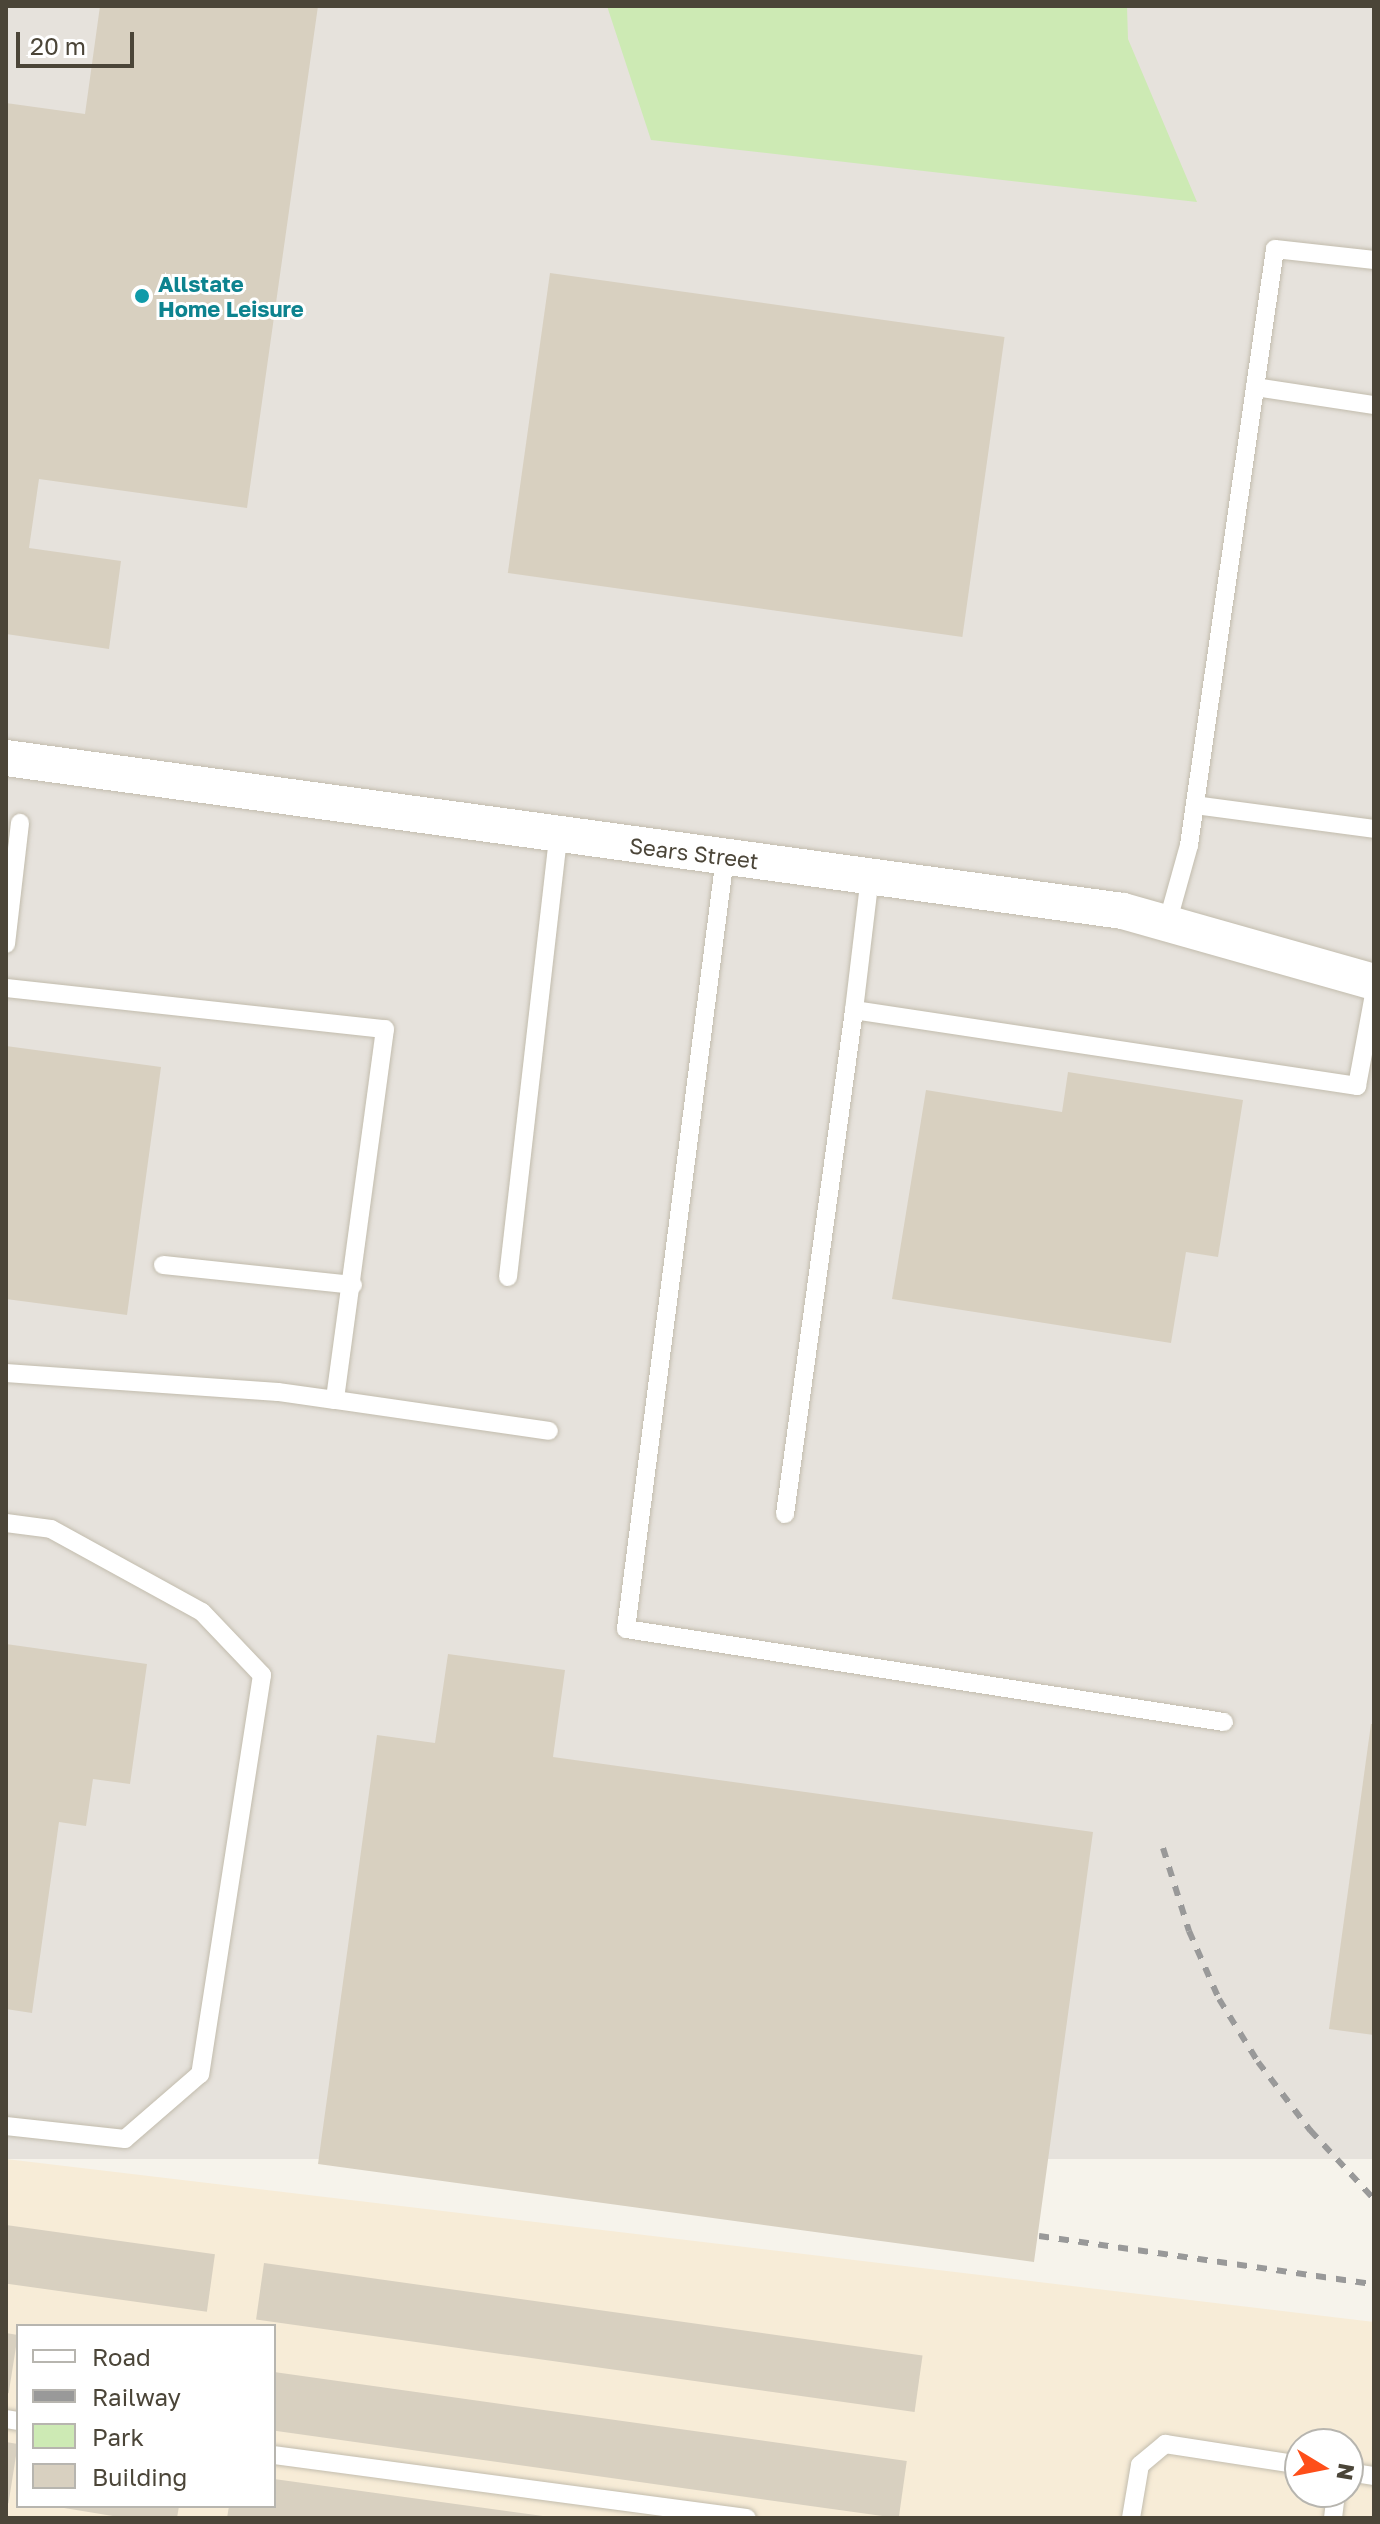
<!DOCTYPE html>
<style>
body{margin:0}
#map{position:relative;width:1380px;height:2524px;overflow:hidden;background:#f6f3eb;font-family:"Golos Text",sans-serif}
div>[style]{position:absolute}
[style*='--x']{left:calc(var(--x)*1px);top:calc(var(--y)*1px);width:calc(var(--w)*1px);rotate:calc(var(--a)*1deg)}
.commercial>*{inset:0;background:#f7ecd7}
.industrial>*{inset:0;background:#e6e2dc;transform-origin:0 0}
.green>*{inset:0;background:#cdeab4}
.building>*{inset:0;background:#d8d0c0;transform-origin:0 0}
.roads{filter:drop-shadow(0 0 2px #c2bcad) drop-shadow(0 0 2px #c2bcad)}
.service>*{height:18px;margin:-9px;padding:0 9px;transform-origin:9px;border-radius:9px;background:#fff}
.minor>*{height:36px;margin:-18px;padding:0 18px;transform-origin:18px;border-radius:18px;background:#fff}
.rail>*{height:6px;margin-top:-3px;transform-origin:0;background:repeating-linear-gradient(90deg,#999 0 10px,transparent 0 20px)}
.dots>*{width:22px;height:22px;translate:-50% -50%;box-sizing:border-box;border:4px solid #fff;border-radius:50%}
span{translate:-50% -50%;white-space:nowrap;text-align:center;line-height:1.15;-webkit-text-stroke:6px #fff;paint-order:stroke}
.culture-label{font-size:22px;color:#0d838f;font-weight:700}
.left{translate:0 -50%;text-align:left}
.street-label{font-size:22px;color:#4b4538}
.frame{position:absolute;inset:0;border:8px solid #4b4538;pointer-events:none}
.legend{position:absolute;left:16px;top:2324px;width:260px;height:184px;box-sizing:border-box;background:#fff;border:2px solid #b7b5af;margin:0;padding:10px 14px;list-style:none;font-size:24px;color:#4b4538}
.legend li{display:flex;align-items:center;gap:16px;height:40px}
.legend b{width:40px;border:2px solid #b7b5af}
.north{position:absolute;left:1284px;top:2428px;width:80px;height:80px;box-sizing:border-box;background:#fff;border:2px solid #b7b5af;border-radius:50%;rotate:100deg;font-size:22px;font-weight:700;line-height:32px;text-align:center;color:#4b4538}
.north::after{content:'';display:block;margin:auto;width:28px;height:36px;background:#fe4f1a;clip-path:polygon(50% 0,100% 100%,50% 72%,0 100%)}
.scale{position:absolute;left:16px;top:32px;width:118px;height:36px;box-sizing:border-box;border:4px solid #4b4538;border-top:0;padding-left:10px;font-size:24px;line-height:28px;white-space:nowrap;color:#4b4538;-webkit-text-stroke:6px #fff;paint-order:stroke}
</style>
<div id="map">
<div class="commercial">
<i style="clip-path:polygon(evenodd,6px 2159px,1374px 2322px,1374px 2518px,6px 2518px,6px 2159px,18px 2326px,274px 2326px,274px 2506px,18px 2506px,18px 2326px,6px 2159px,1300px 2444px,1348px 2444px,1348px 2492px,1300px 2492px,1300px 2444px)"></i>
</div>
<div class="industrial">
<i style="left:6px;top:6px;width:1368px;height:2153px"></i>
</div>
<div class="green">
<i style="clip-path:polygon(607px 6px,1127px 6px,1128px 39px,1197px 202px,651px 140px)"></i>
</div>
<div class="building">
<i style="clip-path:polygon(100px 6px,318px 6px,247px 508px,39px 479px,29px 548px,121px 561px,109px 649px,6px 634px,6px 103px,85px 114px)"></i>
<i style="left:550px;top:273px;width:459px;height:303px;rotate:8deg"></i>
<i style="clip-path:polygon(6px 1046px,161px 1067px,127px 1315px,6px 1299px)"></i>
<i style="clip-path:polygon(1068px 1072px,1243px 1100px,1218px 1257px,1186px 1252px,1171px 1343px,892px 1299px,926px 1090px,1062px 1112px)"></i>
<i style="clip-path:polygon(6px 1644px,147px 1664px,130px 1784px,93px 1779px,86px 1826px,59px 1822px,32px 2013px,6px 2009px)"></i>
<i style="clip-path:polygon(448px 1654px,565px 1670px,553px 1757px,1093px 1832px,1034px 2262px,318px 2164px,377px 1735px,435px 1743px)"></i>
<i style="clip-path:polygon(1371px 1724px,1374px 1724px,1374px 2035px,1329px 2029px)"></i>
<i style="left:6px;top:2225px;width:211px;height:58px;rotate:8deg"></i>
<i style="left:264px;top:2263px;width:665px;height:57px;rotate:8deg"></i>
<i style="left:6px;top:2333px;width:12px;height:59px;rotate:9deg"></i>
<i style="left:274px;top:2372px;width:639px;height:58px;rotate:8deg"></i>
<i style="left:6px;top:2442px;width:12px;height:60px;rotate:9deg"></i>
<i style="clip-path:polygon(274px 2479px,543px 2516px,543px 2518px,227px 2518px,229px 2506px,274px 2506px)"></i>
<i style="clip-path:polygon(52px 2506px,179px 2506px,177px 2518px,125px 2518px)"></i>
</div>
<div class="roads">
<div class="service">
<i style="--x:1255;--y:387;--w:120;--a:8.6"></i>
<i style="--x:1195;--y:805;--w:181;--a:7.6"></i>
<i style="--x:725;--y:857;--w:778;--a:97.31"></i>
<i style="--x:626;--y:1629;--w:605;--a:8.84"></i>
<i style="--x:870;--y:876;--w:135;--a:96.8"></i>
<i style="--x:854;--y:1010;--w:509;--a:8.59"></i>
<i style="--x:1357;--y:1086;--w:94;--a:-79.5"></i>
<i style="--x:1167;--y:924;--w:82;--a:-74.4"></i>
<i style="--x:1189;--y:845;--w:602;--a:-81.79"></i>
<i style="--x:1275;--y:249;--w:100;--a:6.3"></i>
<i style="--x:6;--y:944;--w:122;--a:-83.4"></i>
<i style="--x:6;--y:988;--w:381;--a:6.2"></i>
<i style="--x:385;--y:1029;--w:374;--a:97.7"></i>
<i style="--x:335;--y:1400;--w:58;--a:-172"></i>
<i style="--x:278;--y:1392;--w:273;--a:-176"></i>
<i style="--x:163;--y:1265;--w:191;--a:6"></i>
<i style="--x:508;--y:1277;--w:445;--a:-83.5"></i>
<i style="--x:335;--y:1400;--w:216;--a:8.2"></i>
<i style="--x:785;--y:1514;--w:509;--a:-82.2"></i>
<i style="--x:6;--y:1523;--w:45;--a:7.6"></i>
<i style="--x:51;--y:1529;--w:172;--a:28.8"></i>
<i style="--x:202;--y:1612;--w:87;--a:46.4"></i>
<i style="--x:262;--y:1675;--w:404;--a:98.8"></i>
<i style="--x:200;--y:2074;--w:99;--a:139.1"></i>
<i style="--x:125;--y:2139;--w:120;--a:-173.8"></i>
<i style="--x:6;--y:2419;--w:12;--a:9"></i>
<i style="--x:274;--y:2455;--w:477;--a:7.6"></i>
<i style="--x:1348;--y:2472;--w:26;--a:9"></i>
<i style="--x:1131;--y:2518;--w:54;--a:-80.4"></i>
<i style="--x:1140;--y:2465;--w:33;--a:-40"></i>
<i style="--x:1165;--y:2444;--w:137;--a:8.8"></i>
<i style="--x:1333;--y:2518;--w:26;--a:-83"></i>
</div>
<div class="minor">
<i style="--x:6;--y:758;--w:1127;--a:7.8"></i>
<i style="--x:1123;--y:911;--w:261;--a:15.8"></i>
</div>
</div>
<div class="rail">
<i style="--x:1163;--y:1848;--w:87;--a:72.6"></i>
<i style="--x:1189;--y:1931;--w:74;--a:66.2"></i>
<i style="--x:1219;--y:1999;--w:74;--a:58.2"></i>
<i style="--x:1258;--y:2062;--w:86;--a:52.6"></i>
<i style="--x:1310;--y:2130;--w:94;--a:47.2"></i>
<i style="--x:1039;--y:2236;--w:338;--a:8.2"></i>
</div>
<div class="dots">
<i style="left:142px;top:296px;background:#0f9aa8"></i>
</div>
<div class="culture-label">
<span class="left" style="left:158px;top:296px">Allstate<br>Home Leisure</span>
</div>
<div class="street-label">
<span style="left:694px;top:853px;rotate:7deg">Sears Street</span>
</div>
<div class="frame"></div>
<ul class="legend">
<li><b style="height:10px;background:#fff"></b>Road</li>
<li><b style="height:10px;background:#999"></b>Railway</li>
<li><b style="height:22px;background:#cdeab4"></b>Park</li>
<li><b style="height:22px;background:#d8d0c0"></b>Building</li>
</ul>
<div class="north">N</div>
<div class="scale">20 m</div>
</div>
